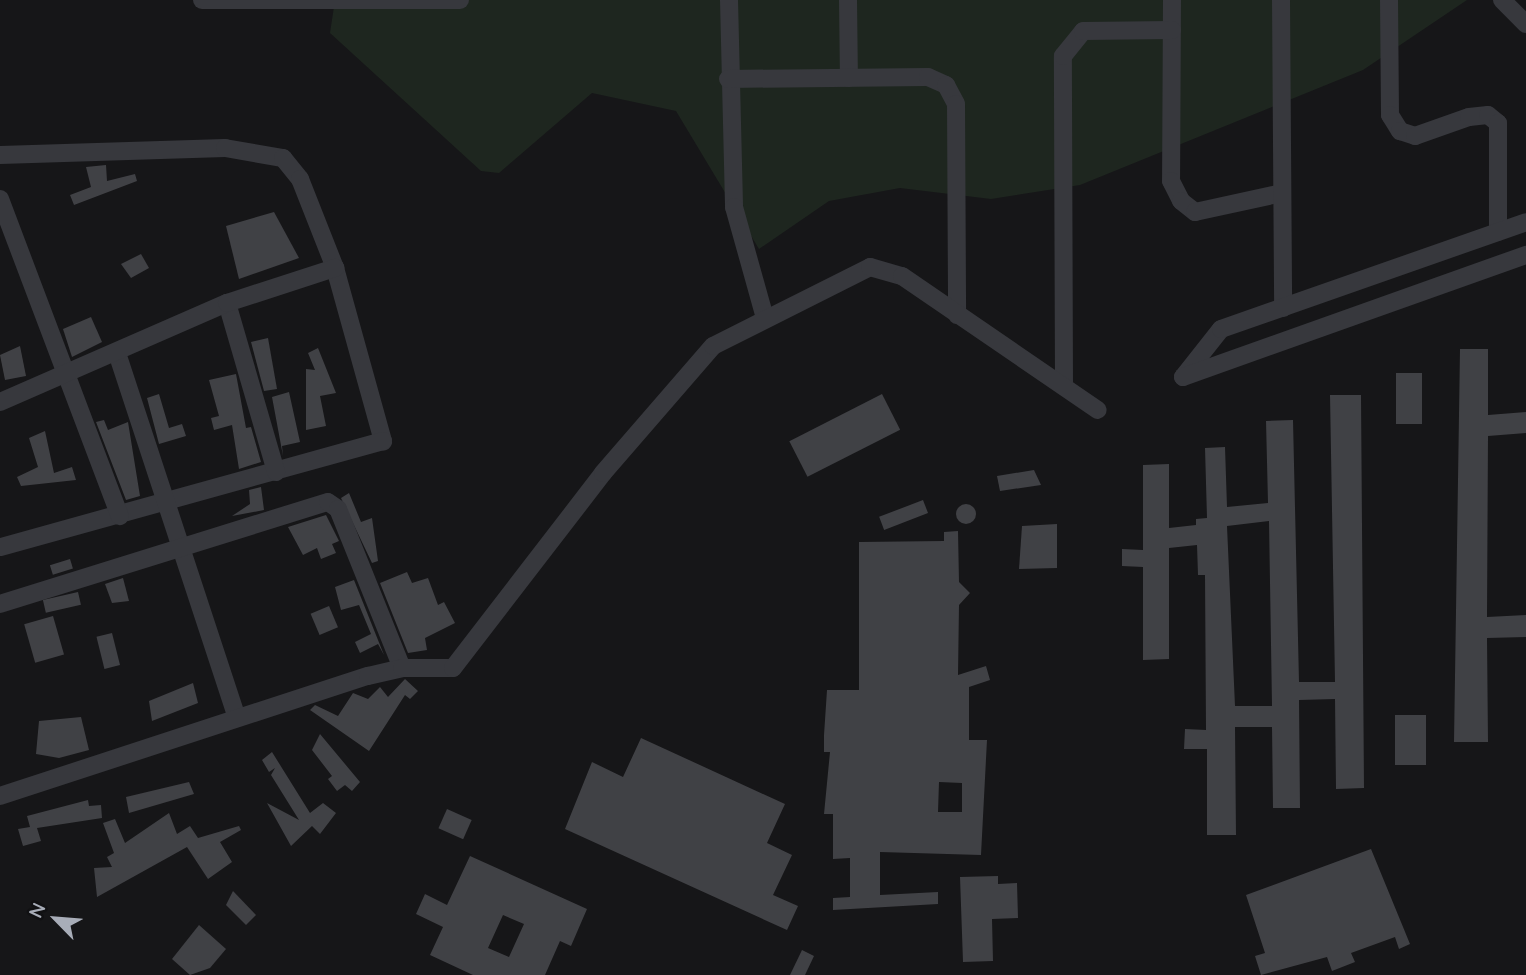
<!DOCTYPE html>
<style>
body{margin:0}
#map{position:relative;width:1526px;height:975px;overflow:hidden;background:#161618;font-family:Quicksand,sans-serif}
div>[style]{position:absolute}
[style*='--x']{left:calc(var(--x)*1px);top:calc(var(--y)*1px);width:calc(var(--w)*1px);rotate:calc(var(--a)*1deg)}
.green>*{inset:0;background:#1e261f}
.building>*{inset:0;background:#404145;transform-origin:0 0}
.round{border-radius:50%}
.minor>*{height:18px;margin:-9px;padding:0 9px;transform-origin:9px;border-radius:9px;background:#37383d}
span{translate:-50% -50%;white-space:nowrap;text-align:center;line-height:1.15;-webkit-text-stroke:5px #111113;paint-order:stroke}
.north{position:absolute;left:21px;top:884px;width:70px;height:70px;-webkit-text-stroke:5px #111113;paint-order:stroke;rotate:295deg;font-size:19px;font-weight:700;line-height:28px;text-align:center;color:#a8adb8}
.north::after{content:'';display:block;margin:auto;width:24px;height:32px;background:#a8adb8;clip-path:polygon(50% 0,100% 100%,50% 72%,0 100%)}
</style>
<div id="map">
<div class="green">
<i style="clip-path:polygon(335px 0,1467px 0,1363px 70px,1080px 185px,991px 199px,900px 188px,829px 201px,759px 249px,676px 111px,592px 93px,499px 173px,481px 171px,330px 33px)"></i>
</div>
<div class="building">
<i style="clip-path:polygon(106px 165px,107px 181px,135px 174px,137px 181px,74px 205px,70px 195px,91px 187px,86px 167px)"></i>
<i style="clip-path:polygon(274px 212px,299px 258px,239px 279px,226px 226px)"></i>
<i style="clip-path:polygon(141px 254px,149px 268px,131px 278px,121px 264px)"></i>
<i style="clip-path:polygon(91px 317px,102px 342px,72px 357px,63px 329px)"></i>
<i style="clip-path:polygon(268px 338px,277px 389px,264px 391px,251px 342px)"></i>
<i style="clip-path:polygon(20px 346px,26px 376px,5px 380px,0 355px)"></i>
<i style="clip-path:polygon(318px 348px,336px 393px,320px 396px,326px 426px,306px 430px,306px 369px,315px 370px,308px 353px)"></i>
<i style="clip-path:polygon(1460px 349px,1488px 349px,1488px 415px,1526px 412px,1526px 433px,1488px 436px,1487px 617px,1526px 615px,1526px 637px,1487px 638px,1488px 742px,1454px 742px)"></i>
<i style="left:1396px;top:373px;width:26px;height:51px"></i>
<i style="clip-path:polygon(236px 374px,246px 428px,251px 427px,261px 462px,239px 469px,232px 425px,214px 430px,211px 418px,219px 416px,209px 380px)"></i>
<i style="clip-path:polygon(289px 392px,300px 442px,282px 446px,283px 456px,272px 397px)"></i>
<i style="clip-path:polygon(159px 394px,169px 428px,182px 424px,186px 436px,159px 444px,147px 398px)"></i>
<i style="left:882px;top:394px;width:40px;height:104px;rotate:63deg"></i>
<i style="clip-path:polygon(evenodd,1330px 395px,1361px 395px,1364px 788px,1336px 789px,1335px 699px,1299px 700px,1300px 808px,1273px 808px,1272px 727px,1235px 727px,1236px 835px,1207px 835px,1207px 749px,1184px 749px,1185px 729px,1206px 730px,1205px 575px,1198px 575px,1197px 545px,1169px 548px,1169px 659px,1143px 660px,1143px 567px,1122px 566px,1122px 549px,1143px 550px,1143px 465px,1169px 464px,1169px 528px,1196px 525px,1196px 519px,1207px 518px,1205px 448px,1225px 447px,1227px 507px,1268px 503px,1266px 421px,1293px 420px,1299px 682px,1335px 682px,1330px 395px,1269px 521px,1272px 706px,1235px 706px,1227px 526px,1269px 521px)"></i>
<i style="clip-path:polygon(104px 420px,108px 430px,128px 422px,140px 496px,126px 500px,96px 422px)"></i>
<i style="clip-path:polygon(45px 431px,54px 473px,72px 467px,76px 480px,21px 486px,17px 477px,38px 467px,29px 438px)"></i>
<i style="clip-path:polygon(1034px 470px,1041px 485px,1000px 491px,997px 476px)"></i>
<i style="clip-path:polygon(261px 487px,264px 510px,232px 516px,250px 504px,249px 490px)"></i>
<i style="clip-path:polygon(349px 493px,361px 522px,372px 518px,378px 561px,372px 563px,341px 498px)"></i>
<i style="left:923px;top:500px;width:14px;height:47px;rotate:69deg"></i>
<i class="round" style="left:956px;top:504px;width:20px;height:20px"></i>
<i style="clip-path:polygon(326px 515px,339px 541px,332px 544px,336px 553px,321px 559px,317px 548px,303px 555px,288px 527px)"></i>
<i style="clip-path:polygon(1057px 524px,1057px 568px,1019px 569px,1022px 526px)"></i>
<i style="clip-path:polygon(evenodd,958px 531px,959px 582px,970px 593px,959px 605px,958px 675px,986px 666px,990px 680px,969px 687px,969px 740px,987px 740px,981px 855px,880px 852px,880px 895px,938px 892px,938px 904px,833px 910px,833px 898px,850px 897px,850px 858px,833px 859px,833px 814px,824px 814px,830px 752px,824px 752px,824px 735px,827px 690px,859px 690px,859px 542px,944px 541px,944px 532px,958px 531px,939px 782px,962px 783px,962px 812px,938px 812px,939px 782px)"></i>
<i style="left:70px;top:559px;width:10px;height:21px;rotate:73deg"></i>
<i style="clip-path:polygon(407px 572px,412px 583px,428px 578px,438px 605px,444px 602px,455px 623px,425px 638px,427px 650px,408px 653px,380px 583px)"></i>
<i style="clip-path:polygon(123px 578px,129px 601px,112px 603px,105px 584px)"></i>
<i style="clip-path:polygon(354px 580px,384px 655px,378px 644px,360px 653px,355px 642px,371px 634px,359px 605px,341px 610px,335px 587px)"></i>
<i style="left:78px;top:592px;width:13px;height:36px;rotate:77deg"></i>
<i style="left:329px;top:606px;width:23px;height:20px;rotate:67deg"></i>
<i style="left:53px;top:616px;width:40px;height:30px;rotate:74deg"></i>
<i style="left:112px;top:633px;width:33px;height:16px;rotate:76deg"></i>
<i style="clip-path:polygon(405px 679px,418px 691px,410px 699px,405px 695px,369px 751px,310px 710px,315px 705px,338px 716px,353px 693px,368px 699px,380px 687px,388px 697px)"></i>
<i style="clip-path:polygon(193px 683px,198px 703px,152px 721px,149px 701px)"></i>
<i style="left:1426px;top:715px;width:50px;height:31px;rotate:90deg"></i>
<i style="clip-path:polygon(81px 717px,89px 750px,59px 758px,36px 754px,39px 721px)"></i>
<i style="clip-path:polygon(320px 734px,360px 782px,352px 791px,345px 785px,337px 791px,328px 779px,332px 776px,312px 750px)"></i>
<i style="clip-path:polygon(641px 738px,785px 804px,767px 843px,792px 855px,773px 895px,798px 906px,787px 930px,565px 829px,592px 762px,623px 777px)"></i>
<i style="clip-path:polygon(272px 752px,310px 813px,323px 803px,336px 813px,320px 834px,312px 826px,291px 846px,267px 803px,299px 820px,271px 775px,275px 768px,269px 772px,262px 760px)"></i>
<i style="clip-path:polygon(189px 782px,194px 794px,129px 813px,126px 797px)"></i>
<i style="clip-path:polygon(88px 800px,89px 806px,101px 805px,102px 818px,37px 828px,41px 841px,23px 846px,18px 829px,30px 827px,27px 816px)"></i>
<i style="left:447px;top:809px;width:27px;height:21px;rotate:24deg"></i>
<i style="clip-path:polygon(169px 813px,177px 834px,190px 826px,198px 838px,239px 826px,241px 830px,220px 842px,232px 862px,208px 879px,187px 847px,97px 897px,94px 868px,112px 867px,107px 857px,114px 853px,103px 823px,115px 819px,125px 843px)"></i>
<i style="clip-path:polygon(1371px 849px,1410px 944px,1399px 949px,1395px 937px,1351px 953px,1355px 962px,1332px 971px,1327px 957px,1261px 975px,1255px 956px,1265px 953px,1246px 895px)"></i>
<i style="clip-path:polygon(evenodd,470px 856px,587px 909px,571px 946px,560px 941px,545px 975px,473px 975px,430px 955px,443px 927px,416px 914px,425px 894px,447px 905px,470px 856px,503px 915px,524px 924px,509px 957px,488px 948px,503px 915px)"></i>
<i style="clip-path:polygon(998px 876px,998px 884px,1017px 883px,1018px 918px,992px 919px,993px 961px,963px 962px,960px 877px)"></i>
<i style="clip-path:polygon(233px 891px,256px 915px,246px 925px,226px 905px)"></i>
<i style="clip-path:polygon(199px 925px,226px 949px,210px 968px,190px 975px,172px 959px)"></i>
<i style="clip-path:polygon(802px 950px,814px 956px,805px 975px,790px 975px)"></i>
</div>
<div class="minor">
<i style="--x:202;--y:0;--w:258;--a:0"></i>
<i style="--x:729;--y:0;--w:207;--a:88.6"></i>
<i style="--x:734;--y:207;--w:115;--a:74.4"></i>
<i style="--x:848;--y:0;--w:78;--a:89.3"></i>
<i style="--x:1172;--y:0;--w:181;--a:90.3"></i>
<i style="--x:1171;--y:181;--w:22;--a:63"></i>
<i style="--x:1181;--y:201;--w:18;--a:38"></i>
<i style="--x:1195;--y:212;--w:89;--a:-12.3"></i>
<i style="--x:1281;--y:0;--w:308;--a:89.6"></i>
<i style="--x:1389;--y:0;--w:115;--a:89.5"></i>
<i style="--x:1390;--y:115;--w:19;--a:58"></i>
<i style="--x:1400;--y:131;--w:16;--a:18"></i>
<i style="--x:1415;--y:136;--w:57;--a:-19.4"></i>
<i style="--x:1469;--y:117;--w:19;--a:-6"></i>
<i style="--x:1488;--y:115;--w:13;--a:39"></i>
<i style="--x:1498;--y:123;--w:109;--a:90"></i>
<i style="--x:1502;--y:0;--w:34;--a:45"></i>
<i style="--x:728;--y:79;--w:200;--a:-0.6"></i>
<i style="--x:928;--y:77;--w:20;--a:24"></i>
<i style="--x:946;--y:85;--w:21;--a:62"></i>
<i style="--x:956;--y:104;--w:211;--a:89.7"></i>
<i style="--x:0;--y:155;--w:225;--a:-1.8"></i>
<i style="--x:225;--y:148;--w:59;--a:9.8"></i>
<i style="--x:283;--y:158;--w:27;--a:51"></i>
<i style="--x:300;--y:179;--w:96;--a:68.5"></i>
<i style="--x:335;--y:268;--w:180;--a:74.5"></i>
<i style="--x:383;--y:441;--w:397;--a:164.5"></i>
<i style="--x:0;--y:199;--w:339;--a:69.3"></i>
<i style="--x:227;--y:303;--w:176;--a:73.8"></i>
<i style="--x:117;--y:353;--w:383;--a:71.8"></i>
<i style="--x:1183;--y:377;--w:61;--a:-51.6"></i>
<i style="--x:1221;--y:329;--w:323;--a:-19.3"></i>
<i style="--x:1183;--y:377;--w:364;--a:-19.6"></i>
<i style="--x:1064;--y:382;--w:326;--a:-90.2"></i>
<i style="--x:1063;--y:56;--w:32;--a:-51"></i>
<i style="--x:1083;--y:31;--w:89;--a:-0.6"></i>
<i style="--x:0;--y:402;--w:248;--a:-23.6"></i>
<i style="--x:227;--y:303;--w:114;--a:-18"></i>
<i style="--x:0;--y:604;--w:343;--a:-17.3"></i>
<i style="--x:328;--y:502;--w:12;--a:35"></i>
<i style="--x:338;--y:509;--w:171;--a:68.1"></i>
<i style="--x:0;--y:796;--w:387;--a:-18.1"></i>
<i style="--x:368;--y:676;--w:35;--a:-13"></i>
<i style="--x:402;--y:668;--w:51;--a:0"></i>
<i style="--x:453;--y:668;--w:246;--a:-52.4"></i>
<i style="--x:603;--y:473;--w:168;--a:-49.1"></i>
<i style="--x:713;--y:346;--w:176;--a:-26.7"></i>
<i style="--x:870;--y:267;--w:33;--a:16"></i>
<i style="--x:902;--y:276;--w:237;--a:34.4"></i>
</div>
<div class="north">N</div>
</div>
